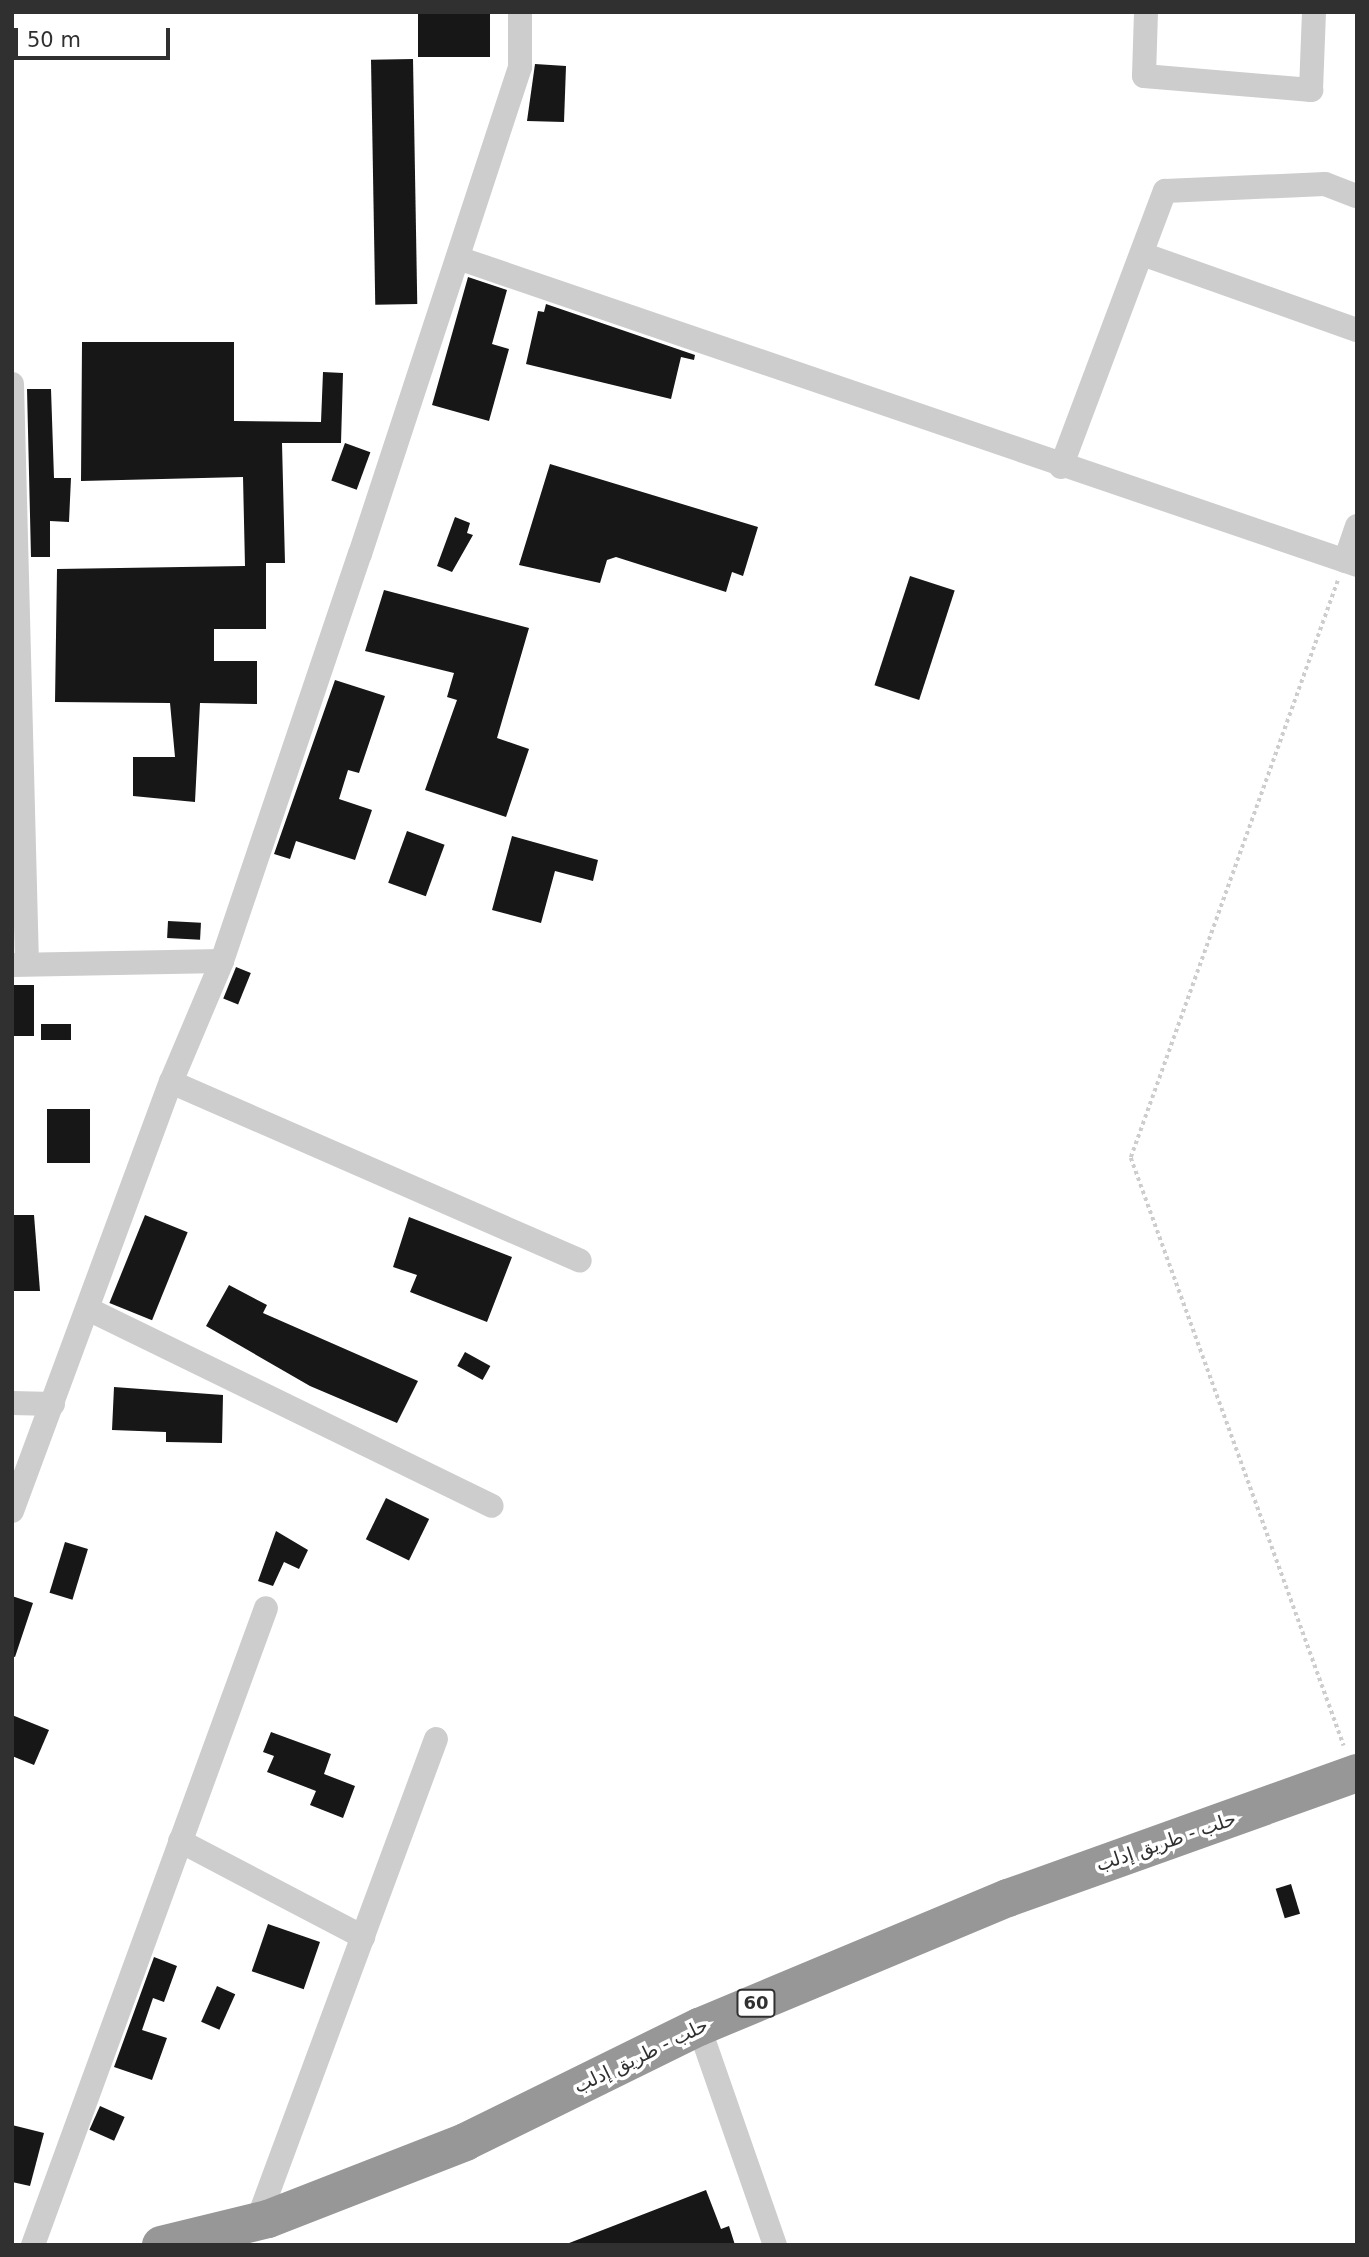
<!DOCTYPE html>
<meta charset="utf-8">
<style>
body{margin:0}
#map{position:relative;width:1369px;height:2257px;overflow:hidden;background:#fff;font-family:"DejaVu Sans","Noto Naskh Arabic",sans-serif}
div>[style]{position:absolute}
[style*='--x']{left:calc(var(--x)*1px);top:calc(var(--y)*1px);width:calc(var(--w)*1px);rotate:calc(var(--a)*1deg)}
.building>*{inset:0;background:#171717;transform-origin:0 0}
.path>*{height:3.5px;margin-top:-1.75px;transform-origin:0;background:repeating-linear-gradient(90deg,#cdcdcd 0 3.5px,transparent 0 7px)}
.street>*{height:24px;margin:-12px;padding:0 12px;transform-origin:12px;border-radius:12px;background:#cdcdcd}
.highway>*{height:38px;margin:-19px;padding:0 19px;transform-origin:19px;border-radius:19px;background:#979797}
span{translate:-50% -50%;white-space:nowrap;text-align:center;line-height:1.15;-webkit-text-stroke:7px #fff;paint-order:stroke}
.shield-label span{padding:2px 5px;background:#fff;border:2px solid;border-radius:5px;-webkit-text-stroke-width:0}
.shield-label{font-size:18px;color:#303030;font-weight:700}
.street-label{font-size:19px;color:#303030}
.frame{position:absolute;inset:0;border:14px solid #303030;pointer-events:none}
.scale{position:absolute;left:14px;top:28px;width:156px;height:32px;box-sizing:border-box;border:4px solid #303030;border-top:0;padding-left:9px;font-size:21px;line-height:24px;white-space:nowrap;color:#303030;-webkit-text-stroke:5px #fff;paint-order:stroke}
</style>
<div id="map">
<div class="building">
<i style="left:418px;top:12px;width:72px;height:45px"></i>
<i style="left:413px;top:59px;width:245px;height:42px;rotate:89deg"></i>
<i style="clip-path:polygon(535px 64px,566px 66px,564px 122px,527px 121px)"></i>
<i style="clip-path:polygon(468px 277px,507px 290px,492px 344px,509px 349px,489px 421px,432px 405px)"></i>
<i style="clip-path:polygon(546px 304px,695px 355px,694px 360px,681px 357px,671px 399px,526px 364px,538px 311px,544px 312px)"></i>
<i style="clip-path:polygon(82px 342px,234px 342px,234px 421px,321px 422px,323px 372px,343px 373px,341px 443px,282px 443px,285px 563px,266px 563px,266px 629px,214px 629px,214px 661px,257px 661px,257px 704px,200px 703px,195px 802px,133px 796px,133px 757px,175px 757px,170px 703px,55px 702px,57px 569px,245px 566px,243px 477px,81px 481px)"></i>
<i style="clip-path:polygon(27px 389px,51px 389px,54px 478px,71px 478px,69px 522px,50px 521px,50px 557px,31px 557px)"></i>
<i style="left:345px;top:443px;width:27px;height:40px;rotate:20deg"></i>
<i style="clip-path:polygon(550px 464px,758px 527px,743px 576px,732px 572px,726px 592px,616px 557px,607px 560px,600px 583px,519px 565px)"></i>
<i style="clip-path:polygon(455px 517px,470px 523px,467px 533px,473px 535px,452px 572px,437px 566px)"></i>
<i style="left:910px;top:576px;width:47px;height:115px;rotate:18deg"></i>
<i style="clip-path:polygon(384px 590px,529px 628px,497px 738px,529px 749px,506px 817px,425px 790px,457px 700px,447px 697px,454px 673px,365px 651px)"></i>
<i style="clip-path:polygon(335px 680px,385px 696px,359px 773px,348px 770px,339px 799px,372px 810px,355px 860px,296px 841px,290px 859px,274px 854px)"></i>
<i style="left:407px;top:831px;width:40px;height:55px;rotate:20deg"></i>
<i style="clip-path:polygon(512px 836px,598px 860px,593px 881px,555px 871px,541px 923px,492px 910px)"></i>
<i style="left:168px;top:921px;width:33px;height:17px;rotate:3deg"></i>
<i style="left:236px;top:967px;width:16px;height:34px;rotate:22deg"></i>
<i style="left:12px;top:985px;width:22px;height:51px"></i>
<i style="left:71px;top:1024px;width:16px;height:30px;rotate:90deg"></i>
<i style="left:47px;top:1109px;width:43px;height:54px"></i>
<i style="clip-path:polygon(12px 1215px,34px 1215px,40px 1291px,12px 1291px)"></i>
<i style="left:145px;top:1215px;width:46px;height:95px;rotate:22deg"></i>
<i style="clip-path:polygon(409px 1217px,512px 1257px,487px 1322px,410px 1292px,417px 1275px,393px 1267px)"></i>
<i style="clip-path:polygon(229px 1285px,267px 1305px,263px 1313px,418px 1381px,397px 1423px,310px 1386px,206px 1326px)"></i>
<i style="left:465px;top:1352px;width:29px;height:16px;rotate:29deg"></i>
<i style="clip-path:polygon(114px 1387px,223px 1395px,222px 1443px,166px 1442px,166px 1432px,112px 1430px)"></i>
<i style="left:386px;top:1498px;width:48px;height:46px;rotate:26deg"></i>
<i style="clip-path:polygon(276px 1531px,308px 1550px,299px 1569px,284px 1562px,273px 1586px,258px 1581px)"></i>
<i style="left:65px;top:1542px;width:24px;height:53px;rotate:17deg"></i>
<i style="clip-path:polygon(12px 1596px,33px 1603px,15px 1657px,12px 1656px)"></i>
<i style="clip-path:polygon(12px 1715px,49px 1730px,34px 1765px,12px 1756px)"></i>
<i style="clip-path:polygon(271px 1732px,331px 1754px,324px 1774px,355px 1786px,343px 1818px,310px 1805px,316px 1791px,267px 1772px,274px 1756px,263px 1752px)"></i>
<i style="left:1291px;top:1884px;width:31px;height:16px;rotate:73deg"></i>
<i style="left:268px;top:1924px;width:55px;height:50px;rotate:19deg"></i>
<i style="clip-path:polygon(154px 1957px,177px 1966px,164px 2002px,153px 1998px,142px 2030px,167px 2038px,152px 2080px,114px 2067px)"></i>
<i style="left:217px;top:1986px;width:20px;height:39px;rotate:24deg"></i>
<i style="left:100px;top:2106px;width:27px;height:26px;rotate:24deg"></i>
<i style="clip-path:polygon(12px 2125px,44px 2133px,30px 2186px,12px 2182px)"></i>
<i style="clip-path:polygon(706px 2190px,721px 2229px,729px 2226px,735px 2245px,564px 2245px)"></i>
</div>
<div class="path">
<i style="--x:1338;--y:581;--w:613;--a:109.74"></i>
<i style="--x:1131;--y:1158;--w:625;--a:70.09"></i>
</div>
<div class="street">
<i style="--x:1146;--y:12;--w:64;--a:91.8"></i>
<i style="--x:1144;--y:76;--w:168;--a:4.8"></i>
<i style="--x:1311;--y:90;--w:78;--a:-87.8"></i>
<i style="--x:1142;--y:254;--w:228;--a:19.5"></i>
<i style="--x:458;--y:258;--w:950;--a:18.85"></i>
<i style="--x:12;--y:384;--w:580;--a:88.52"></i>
<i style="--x:1061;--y:467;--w:295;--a:-69.4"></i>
<i style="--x:1165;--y:191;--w:160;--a:-2.5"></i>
<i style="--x:1325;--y:184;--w:34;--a:21"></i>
<i style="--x:1345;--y:561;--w:37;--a:-71"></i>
<i style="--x:12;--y:965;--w:210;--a:-1.1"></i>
<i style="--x:171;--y:1082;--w:446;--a:23.6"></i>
<i style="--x:88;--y:1309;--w:449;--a:26"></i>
<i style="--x:12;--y:1403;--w:41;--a:1.4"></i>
<i style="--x:12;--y:1511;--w:458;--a:-69.7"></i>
<i style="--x:171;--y:1082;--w:131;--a:-67.1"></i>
<i style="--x:222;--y:961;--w:430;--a:-71.3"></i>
<i style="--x:360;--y:554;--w:513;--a:-71.81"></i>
<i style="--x:520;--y:67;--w:55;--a:-90"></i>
<i style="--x:180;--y:1841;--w:207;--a:27.7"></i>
<i style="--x:699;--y:2027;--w:231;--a:70.8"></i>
<i style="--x:257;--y:2222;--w:515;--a:-69.67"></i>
<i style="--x:33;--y:2245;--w:678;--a:-69.91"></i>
</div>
<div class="highway">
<i style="--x:161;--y:2245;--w:110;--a:-13.7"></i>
<i style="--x:268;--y:2219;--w:212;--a:-21.3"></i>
<i style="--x:465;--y:2142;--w:261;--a:-26.2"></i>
<i style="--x:699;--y:2027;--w:335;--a:-22.7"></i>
<i style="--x:1008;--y:1898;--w:371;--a:-19.7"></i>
</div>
<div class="shield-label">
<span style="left:756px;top:2003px">60</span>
</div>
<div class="street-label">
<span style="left:1166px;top:1842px;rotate:-19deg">حلب - طريق إدلب</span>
<span style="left:641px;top:2056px;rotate:-26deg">حلب - طريق إدلب</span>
</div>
<div class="frame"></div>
<div class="scale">50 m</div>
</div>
